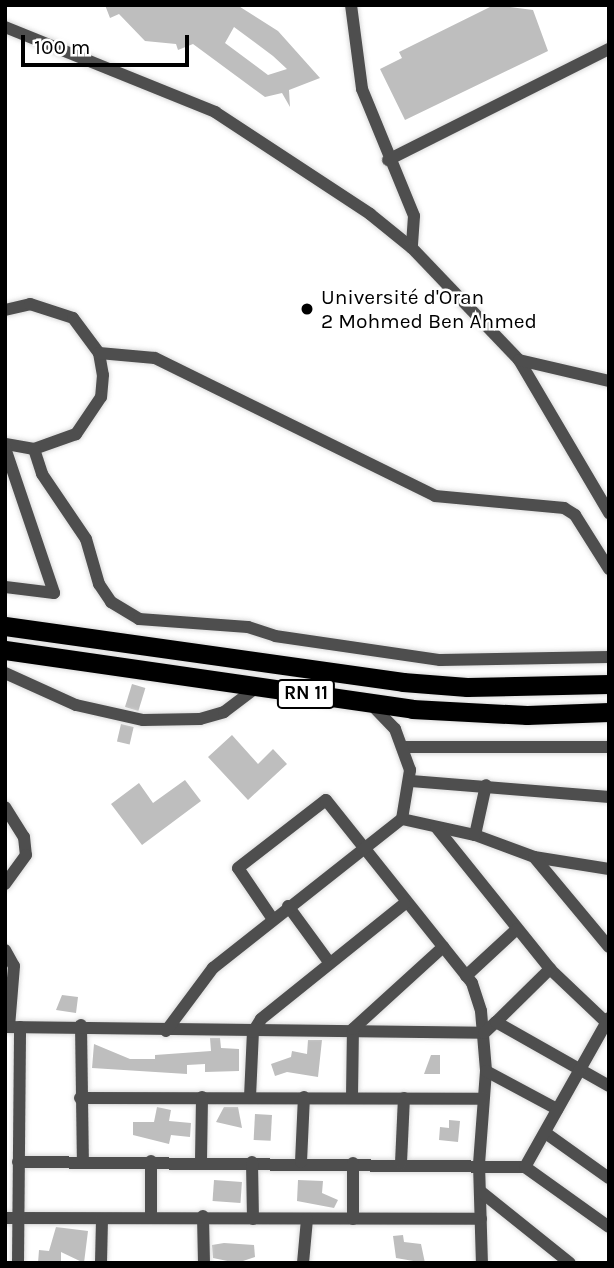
<!DOCTYPE html>
<meta charset="utf-8">
<style>
body{margin:0}
#map{position:relative;width:614px;height:1268px;overflow:hidden;background:#fff;font-family:Karla,sans-serif}
div>[style]{position:absolute}
[style*='--x']{left:calc(var(--x)*1px);top:calc(var(--y)*1px);width:calc(var(--w)*1px);rotate:calc(var(--a)*1deg)}
.building>*{inset:0;background:#bebebe;transform-origin:0 0}
.roads{filter:drop-shadow(0 0 2px #dbdbdb) drop-shadow(0 0 2px #dbdbdb)}
.minor>*{height:12px;margin:-6px;padding:0 6px;transform-origin:6px;border-radius:6px;background:#4e4e4e}
.highway>*{height:19px;margin:-9.5px;padding:0 9.5px;transform-origin:9.5px;border-radius:9.5px;background:#000}
.dots>*{width:19px;height:19px;translate:-50% -50%;box-sizing:border-box;border:4px solid #fff;border-radius:50%}
span{translate:-50% -50%;white-space:nowrap;text-align:center;line-height:1.15;-webkit-text-stroke:5px #fff;paint-order:stroke}
.shield-label span{padding:2px 5px;background:#fff;border:2px solid;border-radius:5px;-webkit-text-stroke-width:0}
.shield-label{font-size:19px;color:#000;font-weight:700}
.poi-label{font-size:21px;color:#000}
.left{translate:0 -50%;text-align:left}
.frame{position:absolute;inset:0;border:7px solid #000;pointer-events:none}
.scale{position:absolute;left:21px;top:35px;width:168px;height:32px;box-sizing:border-box;border:4px solid #000;border-top:0;padding-left:9px;font-size:21px;line-height:24px;white-space:nowrap;color:#000;-webkit-text-stroke:5px #fff;paint-order:stroke}
</style>
<div id="map">
<div class="building">
<i style="clip-path:polygon(evenodd,105px 5px,237px 5px,278px 31px,320px 78px,289px 90px,290px 107px,282px 93px,265px 97px,193px 44px,178px 50px,176px 44px,145px 41px,119px 14px,110px 18px,105px 5px,234px 27px,273px 56px,287px 69px,268px 75px,225px 43px,234px 27px)"></i>
<i style="clip-path:polygon(494px 5px,533px 10px,548px 51px,405px 120px,380px 69px,402px 58px,399px 52px)"></i>
<i style="left:132px;top:684px;width:14px;height:24px;rotate:17deg"></i>
<i style="left:121px;top:724px;width:13px;height:18px;rotate:13deg"></i>
<i style="clip-path:polygon(232px 735px,258px 764px,273px 749px,287px 764px,248px 800px,208px 757px)"></i>
<i style="clip-path:polygon(185px 780px,201px 801px,142px 845px,111px 804px,139px 783px,153px 803px)"></i>
<i style="clip-path:polygon(62px 995px,78px 997px,76px 1013px,56px 1010px)"></i>
<i style="clip-path:polygon(210px 1038px,220px 1038px,221px 1048px,239px 1049px,239px 1071px,205px 1072px,205px 1064px,187px 1065px,187px 1074px,92px 1068px,94px 1044px,130px 1059px,155px 1059px,155px 1055px,211px 1051px)"></i>
<i style="clip-path:polygon(308px 1040px,322px 1040px,318px 1077px,287px 1072px,275px 1076px,271px 1064px,291px 1057px,292px 1051px,307px 1054px)"></i>
<i style="clip-path:polygon(431px 1055px,440px 1055px,440px 1074px,424px 1074px)"></i>
<i style="clip-path:polygon(157px 1107px,171px 1110px,169px 1121px,191px 1123px,190px 1137px,171px 1135px,169px 1144px,133px 1135px,133px 1122px,154px 1122px)"></i>
<i style="clip-path:polygon(224px 1107px,238px 1107px,242px 1128px,216px 1122px)"></i>
<i style="left:255px;top:1114px;width:17px;height:26px;rotate:3deg"></i>
<i style="clip-path:polygon(449px 1120px,460px 1121px,458px 1142px,439px 1140px,440px 1127px,449px 1128px)"></i>
<i style="left:214px;top:1180px;width:28px;height:21px;rotate:4deg"></i>
<i style="clip-path:polygon(298px 1180px,323px 1181px,322px 1193px,338px 1200px,334px 1208px,297px 1201px)"></i>
<i style="clip-path:polygon(56px 1227px,88px 1231px,84px 1263px,61px 1252px,61px 1263px,38px 1263px,39px 1250px,49px 1251px)"></i>
<i style="clip-path:polygon(403px 1235px,404px 1242px,421px 1244px,425px 1263px,396px 1258px,393px 1236px)"></i>
<i style="clip-path:polygon(224px 1243px,254px 1245px,255px 1257px,237px 1263px,213px 1258px,212px 1245px)"></i>
</div>
<div class="roads">
<div class="minor">
<i style="--x:351;--y:5;--w:85;--a:82.5"></i>
<i style="--x:362;--y:89;--w:137;--a:67.7"></i>
<i style="--x:414;--y:216;--w:32;--a:94"></i>
<i style="--x:5;--y:27;--w:227;--a:22"></i>
<i style="--x:215;--y:112;--w:186;--a:33.3"></i>
<i style="--x:370;--y:214;--w:54;--a:39"></i>
<i style="--x:412;--y:248;--w:155;--a:46.3"></i>
<i style="--x:519;--y:360;--w:178;--a:59.5"></i>
<i style="--x:388;--y:160;--w:247;--a:-26.7"></i>
<i style="--x:5;--y:310;--w:26;--a:-13"></i>
<i style="--x:30;--y:304;--w:45;--a:18"></i>
<i style="--x:73;--y:318;--w:44;--a:53.4"></i>
<i style="--x:99;--y:353;--w:22;--a:80"></i>
<i style="--x:103;--y:375;--w:22;--a:95"></i>
<i style="--x:101;--y:397;--w:45;--a:124"></i>
<i style="--x:76;--y:434;--w:45;--a:160.3"></i>
<i style="--x:34;--y:449;--w:29;--a:-170"></i>
<i style="--x:99;--y:353;--w:56;--a:5.1"></i>
<i style="--x:155;--y:358;--w:312;--a:26.2"></i>
<i style="--x:435;--y:496;--w:130;--a:5.3"></i>
<i style="--x:564;--y:508;--w:13;--a:32"></i>
<i style="--x:575;--y:515;--w:64;--a:57.8"></i>
<i style="--x:519;--y:360;--w:92;--a:13.1"></i>
<i style="--x:5;--y:448;--w:153;--a:71.3"></i>
<i style="--x:54;--y:593;--w:49;--a:-173"></i>
<i style="--x:34;--y:449;--w:26;--a:72"></i>
<i style="--x:42;--y:474;--w:78;--a:55.9"></i>
<i style="--x:86;--y:539;--w:47;--a:73.9"></i>
<i style="--x:99;--y:584;--w:22;--a:56"></i>
<i style="--x:111;--y:602;--w:33;--a:31"></i>
<i style="--x:139;--y:619;--w:109;--a:4.2"></i>
<i style="--x:248;--y:627;--w:28;--a:18"></i>
<i style="--x:275;--y:636;--w:167;--a:8.3"></i>
<i style="--x:440;--y:660;--w:169;--a:-1"></i>
<i style="--x:5;--y:673;--w:78;--a:24.3"></i>
<i style="--x:76;--y:705;--w:69;--a:12.6"></i>
<i style="--x:143;--y:720;--w:57;--a:-1"></i>
<i style="--x:200;--y:719;--w:25;--a:-16"></i>
<i style="--x:224;--y:712;--w:41;--a:-37.1"></i>
<i style="--x:404;--y:747;--w:205;--a:0"></i>
<i style="--x:411;--y:781;--w:199;--a:4.6"></i>
<i style="--x:5;--y:807;--w:36;--a:58"></i>
<i style="--x:24;--y:837;--w:18;--a:84"></i>
<i style="--x:26;--y:855;--w:36;--a:126"></i>
<i style="--x:402;--y:819;--w:75;--a:12.4"></i>
<i style="--x:475;--y:835;--w:63;--a:20.4"></i>
<i style="--x:534;--y:857;--w:76;--a:9.1"></i>
<i style="--x:436;--y:827;--w:182;--a:51.2"></i>
<i style="--x:550;--y:969;--w:81;--a:43.5"></i>
<i style="--x:475;--y:835;--w:51;--a:-77.6"></i>
<i style="--x:534;--y:857;--w:117;--a:50.2"></i>
<i style="--x:288;--y:906;--w:69;--a:53.8"></i>
<i style="--x:272;--y:918;--w:60;--a:-124.2"></i>
<i style="--x:238;--y:868;--w:111;--a:-37.7"></i>
<i style="--x:326;--y:800;--w:234;--a:51.4"></i>
<i style="--x:472;--y:983;--w:29;--a:72"></i>
<i style="--x:481;--y:1011;--w:60;--a:85.2"></i>
<i style="--x:486;--y:1071;--w:93;--a:94.3"></i>
<i style="--x:479;--y:1164;--w:99;--a:88.3"></i>
<i style="--x:5;--y:950;--w:18;--a:61"></i>
<i style="--x:14;--y:966;--w:61;--a:94.7"></i>
<i style="--x:466;--y:976;--w:69;--a:-42.7"></i>
<i style="--x:496;--y:1022;--w:76;--a:-44.5"></i>
<i style="--x:81;--y:1025;--w:135;--a:89.2"></i>
<i style="--x:5;--y:1027;--w:479;--a:0.7"></i>
<i style="--x:484;--y:1033;--w:16;--a:-43"></i>
<i style="--x:496;--y:1022;--w:130;--a:29.5"></i>
<i style="--x:166;--y:1031;--w:79;--a:-53.3"></i>
<i style="--x:213;--y:968;--w:241;--a:-38.3"></i>
<i style="--x:402;--y:819;--w:50;--a:-80.7"></i>
<i style="--x:410;--y:770;--w:44;--a:-110.1"></i>
<i style="--x:395;--y:729;--w:35;--a:-134"></i>
<i style="--x:486;--y:1071;--w:81;--a:28.2"></i>
<i style="--x:250;--y:1097;--w:65;--a:-87.4"></i>
<i style="--x:253;--y:1032;--w:15;--a:-58"></i>
<i style="--x:261;--y:1019;--w:184;--a:-38.8"></i>
<i style="--x:352;--y:1097;--w:68;--a:-89.2"></i>
<i style="--x:353;--y:1029;--w:122;--a:-42.3"></i>
<i style="--x:80;--y:1098;--w:403;--a:0.1"></i>
<i style="--x:547;--y:1134;--w:76;--a:35.4"></i>
<i style="--x:151;--y:1161;--w:55;--a:90"></i>
<i style="--x:201;--y:1161;--w:64;--a:-89.1"></i>
<i style="--x:18;--y:1162;--w:507;--a:0.57"></i>
<i style="--x:525;--y:1167;--w:103;--a:35.5"></i>
<i style="--x:252;--y:1162;--w:57;--a:89"></i>
<i style="--x:301;--y:1162;--w:65;--a:-87.4"></i>
<i style="--x:401;--y:1163;--w:65;--a:-87.4"></i>
<i style="--x:525;--y:1167;--w:171;--a:-60.6"></i>
<i style="--x:480;--y:1191;--w:115;--a:38.7"></i>
<i style="--x:203;--y:1216;--w:47;--a:88.8"></i>
<i style="--x:5;--y:1218;--w:476;--a:0.1"></i>
<i style="--x:353;--y:1219;--w:56;--a:-90"></i>
<i style="--x:18;--y:1263;--w:236;--a:-89.5"></i>
<i style="--x:101;--y:1263;--w:44;--a:-88.7"></i>
<i style="--x:303;--y:1263;--w:44;--a:-84.8"></i>
</div>
<div class="highway">
<i style="--x:5;--y:626;--w:402;--a:8"></i>
<i style="--x:403;--y:682;--w:64;--a:4.5"></i>
<i style="--x:467;--y:687;--w:142;--a:-1.2"></i>
<i style="--x:5;--y:650;--w:411;--a:8.2"></i>
<i style="--x:412;--y:709;--w:115;--a:3"></i>
<i style="--x:527;--y:715;--w:82;--a:-2.1"></i>
</div>
</div>
<div class="dots">
<i style="left:307px;top:309px;background:#000"></i>
</div>
<div class="shield-label">
<span style="left:306px;top:694px">RN 11</span>
</div>
<div class="poi-label">
<span class="left" style="left:321px;top:309px">Université d'Oran<br>2 Mohmed Ben Ahmed</span>
</div>
<div class="frame"></div>
<div class="scale">100 m</div>
</div>
